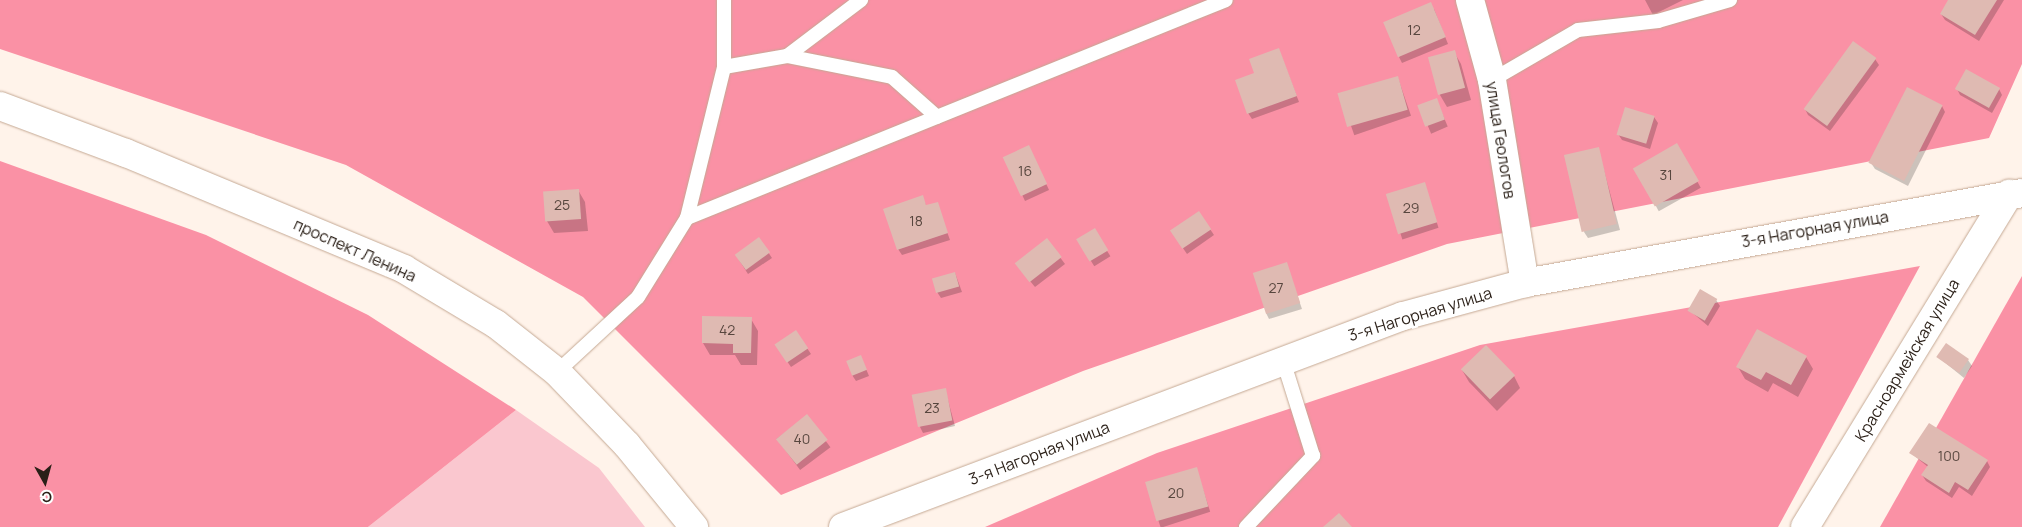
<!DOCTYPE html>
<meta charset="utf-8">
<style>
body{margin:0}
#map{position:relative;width:2022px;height:527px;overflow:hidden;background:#fff3ea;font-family:Manrope,sans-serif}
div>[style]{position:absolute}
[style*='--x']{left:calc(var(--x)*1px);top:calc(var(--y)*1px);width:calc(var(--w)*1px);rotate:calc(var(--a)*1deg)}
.green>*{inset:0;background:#fac7cf}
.forest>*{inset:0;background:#fa91a5}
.shadow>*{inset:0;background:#0003;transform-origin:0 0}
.building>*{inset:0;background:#dfbab2;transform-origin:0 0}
.roads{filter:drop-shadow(0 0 1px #c5a994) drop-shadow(0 0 1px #c5a994)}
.service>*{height:14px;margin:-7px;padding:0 7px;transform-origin:7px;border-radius:7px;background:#fff}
.minor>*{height:28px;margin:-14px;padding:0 14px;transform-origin:14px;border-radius:14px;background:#fff}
.tertiary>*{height:28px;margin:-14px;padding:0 14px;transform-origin:14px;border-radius:14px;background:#fff}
span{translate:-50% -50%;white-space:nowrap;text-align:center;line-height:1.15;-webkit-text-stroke:5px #fff;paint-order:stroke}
.number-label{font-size:14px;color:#57463e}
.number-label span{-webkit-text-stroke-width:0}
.street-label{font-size:16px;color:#2a1f17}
.north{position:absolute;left:20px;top:457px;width:50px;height:50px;-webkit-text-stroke:4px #fff;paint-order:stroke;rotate:173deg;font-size:14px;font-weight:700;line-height:20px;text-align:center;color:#2a1f17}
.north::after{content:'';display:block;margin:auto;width:18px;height:22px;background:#2a1f17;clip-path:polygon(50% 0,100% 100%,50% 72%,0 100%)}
</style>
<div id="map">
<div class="green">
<i style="clip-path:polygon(516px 410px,599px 468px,645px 527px,368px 527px)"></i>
</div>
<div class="forest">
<i style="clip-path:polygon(0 0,2022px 0,2022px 64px,1989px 138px,1447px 244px,1083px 371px,781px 495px,583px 297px,346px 165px,0 49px)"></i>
<i style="clip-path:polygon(0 161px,206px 235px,368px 315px,516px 410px,368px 527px,0 527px)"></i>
<i style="clip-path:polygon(1920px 266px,1778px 527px,985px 527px,1157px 453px,1480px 345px)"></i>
<i style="clip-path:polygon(2022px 276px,2022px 527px,1880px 527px)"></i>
</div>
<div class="shadow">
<i style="clip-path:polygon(1645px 0,1683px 0,1653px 15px)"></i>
<i style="clip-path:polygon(1950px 0,2004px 0,1979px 41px,1945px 20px,1941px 14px)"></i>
<i style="clip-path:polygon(1434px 9px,1448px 44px,1402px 63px,1399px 57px)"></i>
<i style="clip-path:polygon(1279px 50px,1299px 102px,1252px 119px,1248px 113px,1256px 74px)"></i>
<i style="clip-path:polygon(1454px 52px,1461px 64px,1471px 100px,1447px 107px,1440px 95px)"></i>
<i style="clip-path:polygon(1875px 59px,1879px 65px,1830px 131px,1808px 115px,1805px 109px)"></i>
<i style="left:1398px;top:78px;width:40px;height:60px;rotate:71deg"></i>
<i style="clip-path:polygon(1957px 89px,1999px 89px,2002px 95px,1992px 113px,1960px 95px)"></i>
<i style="left:1436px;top:99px;width:30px;height:18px;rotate:67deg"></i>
<i style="clip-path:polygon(1942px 106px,1945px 112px,1908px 186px,1875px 169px,1871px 163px)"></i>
<i style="clip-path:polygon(1654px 117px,1658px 123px,1650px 149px,1622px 140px,1618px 134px)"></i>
<i style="left:1677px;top:145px;width:49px;height:48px;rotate:61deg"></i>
<i style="clip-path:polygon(1598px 148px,1620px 230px,1588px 238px,1584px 232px)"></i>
<i style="clip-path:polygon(1032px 153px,1049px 190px,1025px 201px,1005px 158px)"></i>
<i style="left:1424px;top:183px;width:47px;height:38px;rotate:72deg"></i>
<i style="clip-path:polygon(578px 190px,585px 202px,588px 231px,554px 233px,547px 221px)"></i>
<i style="clip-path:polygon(922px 197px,927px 207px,937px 204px,950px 240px,902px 255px,898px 249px)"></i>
<i style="clip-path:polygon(1210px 229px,1214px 235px,1187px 254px,1176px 238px)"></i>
<i style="left:1094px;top:230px;width:31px;height:19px;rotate:58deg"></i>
<i style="clip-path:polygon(1047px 240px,1065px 264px,1035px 287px,1020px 269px)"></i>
<i style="clip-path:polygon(768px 252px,772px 258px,748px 274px,739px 260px)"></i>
<i style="clip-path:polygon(1286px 263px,1302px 309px,1269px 319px,1266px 313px)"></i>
<i style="clip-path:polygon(955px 273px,962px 292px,941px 298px,937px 292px)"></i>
<i style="clip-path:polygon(1716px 300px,1720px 306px,1708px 326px,1689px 310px)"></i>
<i style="clip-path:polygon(751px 319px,758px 331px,757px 365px,741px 365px,735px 355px,710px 355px,703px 343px)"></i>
<i style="clip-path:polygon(807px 348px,811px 354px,791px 367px,780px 351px)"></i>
<i style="clip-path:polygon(861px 357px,869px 376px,856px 381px,852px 375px)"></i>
<i style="clip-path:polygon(1806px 357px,1813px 369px,1798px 397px,1773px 383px,1768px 392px,1745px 379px,1738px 367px)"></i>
<i style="clip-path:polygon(1938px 357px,1968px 360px,1972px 366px,1964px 378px)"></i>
<i style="clip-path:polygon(1462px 370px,1514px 376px,1520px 388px,1497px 411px,1469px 382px)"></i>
<i style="clip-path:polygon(945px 389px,955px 426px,923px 433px,920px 427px)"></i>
<i style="left:807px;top:416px;width:39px;height:38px;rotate:53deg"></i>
<i style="clip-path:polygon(1911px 453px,1987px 461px,1990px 467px,1972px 496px,1959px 487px,1952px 498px,1926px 481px,1922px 475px,1928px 467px)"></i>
<i style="left:1196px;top:468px;width:46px;height:52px;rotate:72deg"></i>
</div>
<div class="building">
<i style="clip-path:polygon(1948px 0,1997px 0,1975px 35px,1940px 14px)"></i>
<i style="left:1431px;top:2px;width:38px;height:52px;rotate:67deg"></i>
<i style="left:1853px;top:41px;width:29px;height:84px;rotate:36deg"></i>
<i style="clip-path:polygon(1279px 48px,1297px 96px,1247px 114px,1235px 80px,1254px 73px,1249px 59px)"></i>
<i style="left:1455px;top:50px;width:39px;height:28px;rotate:75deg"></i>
<i style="left:1966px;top:69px;width:39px;height:23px;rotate:29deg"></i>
<i style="left:1398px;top:76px;width:35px;height:63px;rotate:74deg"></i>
<i style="left:1907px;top:87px;width:40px;height:85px;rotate:27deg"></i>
<i style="left:1437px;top:98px;width:23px;height:21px;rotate:70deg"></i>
<i style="left:1625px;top:107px;width:31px;height:29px;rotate:17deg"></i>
<i style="left:1677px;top:143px;width:44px;height:51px;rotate:60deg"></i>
<i style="left:1029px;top:145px;width:43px;height:29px;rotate:65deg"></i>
<i style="left:1599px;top:147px;width:79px;height:36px;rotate:77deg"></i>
<i style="left:1425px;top:182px;width:42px;height:41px;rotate:73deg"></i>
<i style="left:579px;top:189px;width:30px;height:36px;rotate:86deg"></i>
<i style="clip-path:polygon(923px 195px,926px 205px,938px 202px,948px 233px,897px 250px,883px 209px)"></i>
<i style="left:1199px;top:211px;width:22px;height:35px;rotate:56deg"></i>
<i style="left:1095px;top:228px;width:26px;height:22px;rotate:59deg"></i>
<i style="left:759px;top:237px;width:19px;height:30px;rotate:54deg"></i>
<i style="left:1047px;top:238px;width:24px;height:41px;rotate:52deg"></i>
<i style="left:1287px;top:262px;width:43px;height:36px;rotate:72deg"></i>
<i style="left:955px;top:272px;width:15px;height:24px;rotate:74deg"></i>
<i style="left:1700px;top:289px;width:20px;height:25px;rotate:30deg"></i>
<i style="clip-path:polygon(702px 316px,752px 317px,751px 353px,733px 353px,733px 344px,702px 343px)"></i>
<i style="clip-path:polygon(1757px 329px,1807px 356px,1791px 385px,1766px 372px,1761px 380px,1736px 367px)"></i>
<i style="left:796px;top:330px;width:22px;height:26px;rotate:56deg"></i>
<i style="left:1946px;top:343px;width:28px;height:17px;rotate:35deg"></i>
<i style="left:1486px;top:345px;width:42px;height:35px;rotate:46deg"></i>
<i style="left:861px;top:355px;width:16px;height:16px;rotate:68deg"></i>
<i style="left:946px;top:388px;width:33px;height:35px;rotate:79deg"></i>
<i style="left:807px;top:414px;width:33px;height:40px;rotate:51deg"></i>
<i style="clip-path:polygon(1929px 423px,1988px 460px,1968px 490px,1955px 482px,1949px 493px,1921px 475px,1928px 465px,1909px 453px)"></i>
<i style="left:1197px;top:467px;width:41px;height:54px;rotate:74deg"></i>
<i style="clip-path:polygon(1339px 513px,1352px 527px,1323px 527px)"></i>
</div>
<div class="roads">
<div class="service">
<i style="--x:787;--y:56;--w:93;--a:-37.1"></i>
<i style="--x:724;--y:67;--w:64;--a:-9.9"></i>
<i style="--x:787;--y:56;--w:107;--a:11.3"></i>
<i style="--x:892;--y:77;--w:60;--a:41.6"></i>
<i style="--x:1492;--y:80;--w:99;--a:-30.2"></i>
<i style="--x:1578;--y:30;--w:81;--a:-6.4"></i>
<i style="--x:1658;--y:21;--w:75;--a:-16.3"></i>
<i style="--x:687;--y:218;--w:581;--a:-22.02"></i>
<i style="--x:557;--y:372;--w:110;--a:-42.8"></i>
<i style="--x:638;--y:297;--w:93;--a:-58.2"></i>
<i style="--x:687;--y:218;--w:155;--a:-76.2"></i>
<i style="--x:724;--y:67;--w:67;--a:-90"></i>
<i style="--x:1246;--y:527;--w:98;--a:-46.7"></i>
<i style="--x:1313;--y:456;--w:101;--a:-107.4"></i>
</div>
<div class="minor">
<i style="--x:1470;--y:0;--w:83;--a:74.6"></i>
<i style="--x:1492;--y:80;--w:206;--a:80.8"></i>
<i style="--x:843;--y:527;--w:598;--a:-20.65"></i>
<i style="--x:1403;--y:316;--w:126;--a:-15.1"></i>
<i style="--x:1525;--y:283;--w:505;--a:-10.26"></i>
<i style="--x:1805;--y:527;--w:391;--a:-58.5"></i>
</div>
<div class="tertiary">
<i style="--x:0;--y:106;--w:134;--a:20.5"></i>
<i style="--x:126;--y:153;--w:301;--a:22.6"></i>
<i style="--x:404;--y:269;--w:107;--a:30.9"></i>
<i style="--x:496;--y:324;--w:78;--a:38.2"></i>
<i style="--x:557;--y:372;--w:101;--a:46.2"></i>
<i style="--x:627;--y:445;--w:106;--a:50.7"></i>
</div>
</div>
<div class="number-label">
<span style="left:1414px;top:30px">12</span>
<span style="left:1025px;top:171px">16</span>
<span style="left:1666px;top:175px">31</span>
<span style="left:562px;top:205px">25</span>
<span style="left:1411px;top:208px">29</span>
<span style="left:916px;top:221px">18</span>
<span style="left:1276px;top:288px">27</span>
<span style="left:727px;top:330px">42</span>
<span style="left:932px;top:408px">23</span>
<span style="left:802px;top:439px">40</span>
<span style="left:1949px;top:456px">100</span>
<span style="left:1176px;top:493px">20</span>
</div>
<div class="street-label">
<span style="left:1501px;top:140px;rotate:81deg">улица Геологов</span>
<span style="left:1815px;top:229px;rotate:-10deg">3-я Нагорная улица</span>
<span style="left:355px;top:250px;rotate:24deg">проспект Ленина</span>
<span style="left:1420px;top:314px;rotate:-17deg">3-я Нагорная улица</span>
<span style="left:1907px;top:360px;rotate:-59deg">Красноармейская улица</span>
<span style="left:1039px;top:453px;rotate:-21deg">3-я Нагорная улица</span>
</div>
<div class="north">С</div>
</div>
